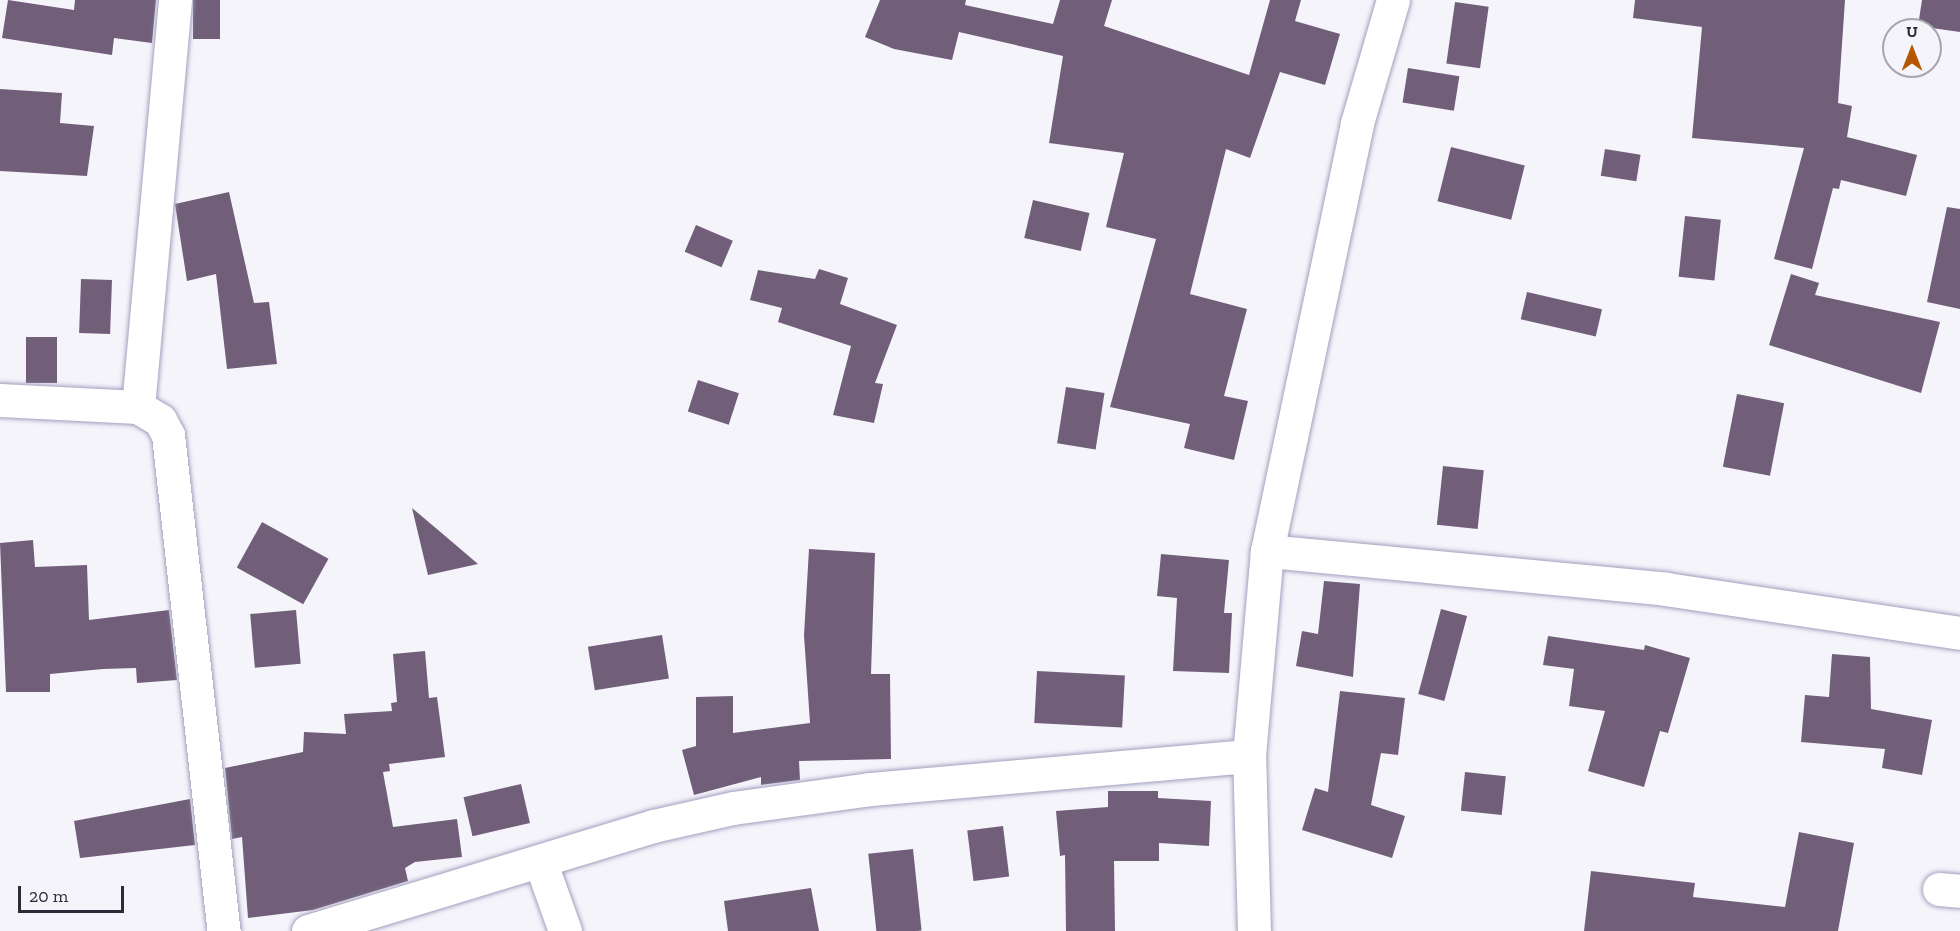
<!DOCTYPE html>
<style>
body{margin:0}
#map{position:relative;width:1960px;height:931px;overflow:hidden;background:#f5f4fb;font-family:"Zilla Slab",serif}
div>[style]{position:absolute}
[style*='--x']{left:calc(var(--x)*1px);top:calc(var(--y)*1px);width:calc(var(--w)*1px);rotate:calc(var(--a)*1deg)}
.building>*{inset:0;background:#715f79;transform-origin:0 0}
.roads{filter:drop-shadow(0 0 2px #a39fbe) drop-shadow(0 0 2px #a39fbe)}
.street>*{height:33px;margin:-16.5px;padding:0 16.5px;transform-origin:16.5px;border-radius:16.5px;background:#fff}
span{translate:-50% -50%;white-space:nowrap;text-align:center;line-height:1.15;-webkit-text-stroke:6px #f5f4fb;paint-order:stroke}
.north{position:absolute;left:1882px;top:18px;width:60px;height:60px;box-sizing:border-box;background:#f5f4fb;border:2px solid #a5a4ad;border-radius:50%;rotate:0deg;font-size:16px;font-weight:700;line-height:24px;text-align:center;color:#2c2b37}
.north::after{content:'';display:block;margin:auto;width:21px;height:27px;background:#b45700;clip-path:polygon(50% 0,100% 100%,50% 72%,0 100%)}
.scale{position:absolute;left:18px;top:886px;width:106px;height:27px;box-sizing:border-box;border:3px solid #2c2b37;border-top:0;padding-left:8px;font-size:18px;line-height:21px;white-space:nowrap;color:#2c2b37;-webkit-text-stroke:4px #f5f4fb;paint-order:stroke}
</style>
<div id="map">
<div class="building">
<i style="clip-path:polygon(8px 0,74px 10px,75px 0,156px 0,152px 43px,114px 38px,112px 55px,2px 38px)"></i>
<i style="left:193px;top:0;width:27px;height:39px"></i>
<i style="clip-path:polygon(880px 0,966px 0,965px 5px,1053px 24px,1060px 0,1112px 0,1104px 26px,1249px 75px,1270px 0,1301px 0,1295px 21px,1340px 34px,1325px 85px,1280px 72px,1250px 158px,1226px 149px,1190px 294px,1247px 309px,1224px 396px,1248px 401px,1234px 460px,1184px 448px,1190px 424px,1110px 407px,1156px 239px,1106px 227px,1124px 153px,1049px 143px,1063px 56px,959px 32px,952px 60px,894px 49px,865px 37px)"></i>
<i style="clip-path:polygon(1635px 0,1845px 0,1838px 103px,1852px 106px,1847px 137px,1917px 155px,1906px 196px,1841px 180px,1839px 189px,1833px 188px,1812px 269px,1774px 259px,1804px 148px,1692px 138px,1702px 27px,1633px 18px)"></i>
<i style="clip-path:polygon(1922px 0,1960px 0,1960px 32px,1918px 26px)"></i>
<i style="left:1455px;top:2px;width:34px;height:62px;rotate:8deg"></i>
<i style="left:1408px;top:68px;width:52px;height:35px;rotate:9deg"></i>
<i style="clip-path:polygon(0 89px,62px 93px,60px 123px,94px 126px,87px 176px,0 171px)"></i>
<i style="left:1451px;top:147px;width:76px;height:56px;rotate:14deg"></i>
<i style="left:1605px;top:149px;width:36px;height:27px;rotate:9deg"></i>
<i style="clip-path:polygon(229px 192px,254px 303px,269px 302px,277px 364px,227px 369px,216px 274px,187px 281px,175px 204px)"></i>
<i style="left:1033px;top:200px;width:58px;height:39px;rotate:13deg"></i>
<i style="clip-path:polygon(1947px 207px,1960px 209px,1960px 309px,1927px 302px)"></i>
<i style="left:1685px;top:216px;width:36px;height:61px;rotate:6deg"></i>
<i style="left:696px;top:225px;width:40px;height:29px;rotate:23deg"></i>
<i style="clip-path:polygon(819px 269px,848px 278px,840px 304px,897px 325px,875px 383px,883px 384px,874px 423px,833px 415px,851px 346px,778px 322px,782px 308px,750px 300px,758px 270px,815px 279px)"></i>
<i style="clip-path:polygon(1791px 274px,1819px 283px,1815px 295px,1940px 322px,1921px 393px,1769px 345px)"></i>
<i style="left:81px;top:279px;width:31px;height:54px;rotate:2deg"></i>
<i style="left:1527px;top:292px;width:77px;height:28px;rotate:13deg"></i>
<i style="left:26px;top:337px;width:31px;height:46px"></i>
<i style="left:698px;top:380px;width:43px;height:33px;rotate:18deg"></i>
<i style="left:1066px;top:387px;width:39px;height:57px;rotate:9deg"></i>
<i style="left:1737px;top:394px;width:48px;height:74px;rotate:11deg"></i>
<i style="left:1443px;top:466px;width:41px;height:59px;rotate:6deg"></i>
<i style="clip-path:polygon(412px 508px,444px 535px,478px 564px,428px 575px)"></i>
<i style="left:262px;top:522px;width:76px;height:52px;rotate:29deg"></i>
<i style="clip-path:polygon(33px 540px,35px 567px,87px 565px,89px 620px,169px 610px,177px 680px,137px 683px,136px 668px,103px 669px,50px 674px,50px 692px,6px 692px,0 543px)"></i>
<i style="clip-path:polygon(809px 549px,875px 553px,871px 674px,890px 674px,891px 759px,799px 761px,800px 780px,761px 785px,761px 777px,694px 795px,682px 750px,696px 746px,696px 697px,733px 696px,733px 733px,810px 723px,804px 635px)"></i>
<i style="clip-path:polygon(1161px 554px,1229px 560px,1224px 613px,1232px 613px,1229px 673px,1173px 671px,1177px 598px,1157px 596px)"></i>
<i style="clip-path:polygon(1324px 581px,1360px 584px,1353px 677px,1296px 666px,1302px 631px,1318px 634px)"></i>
<i style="left:1441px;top:609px;width:27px;height:88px;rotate:15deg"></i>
<i style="left:296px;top:610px;width:54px;height:46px;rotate:85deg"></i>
<i style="left:662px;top:635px;width:44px;height:75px;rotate:81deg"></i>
<i style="clip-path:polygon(1548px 636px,1644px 650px,1645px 645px,1690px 658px,1668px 733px,1660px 731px,1644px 787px,1588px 771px,1605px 711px,1569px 706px,1574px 669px,1543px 665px)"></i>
<i style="clip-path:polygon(425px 651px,429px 698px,437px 697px,445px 757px,389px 764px,390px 771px,383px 772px,393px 827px,457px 819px,462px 857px,415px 862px,405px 868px,408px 881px,313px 910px,248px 918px,242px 837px,232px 839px,225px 768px,303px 752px,304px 732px,346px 734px,344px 714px,392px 711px,391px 703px,397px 702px,393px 654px)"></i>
<i style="clip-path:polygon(1832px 654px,1870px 657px,1871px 709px,1932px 720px,1922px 775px,1882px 768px,1885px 749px,1801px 742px,1805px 695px,1829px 697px)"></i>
<i style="left:1037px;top:671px;width:88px;height:52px;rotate:3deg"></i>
<i style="clip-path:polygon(1340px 691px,1405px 698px,1398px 755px,1381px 753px,1371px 805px,1405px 816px,1392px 858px,1302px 830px,1315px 788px,1328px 792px)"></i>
<i style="left:1465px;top:772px;width:41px;height:39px;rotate:6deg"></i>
<i style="left:521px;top:784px;width:40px;height:59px;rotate:77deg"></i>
<i style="clip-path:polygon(1108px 791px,1158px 791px,1158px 798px,1211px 801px,1209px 846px,1159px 843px,1159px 861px,1114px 861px,1115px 931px,1066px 931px,1065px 855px,1060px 856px,1056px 811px,1108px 807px)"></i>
<i style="clip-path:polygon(190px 799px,195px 845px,80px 858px,74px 821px)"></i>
<i style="left:1003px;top:826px;width:51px;height:36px;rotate:83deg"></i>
<i style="clip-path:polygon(1799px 832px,1854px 843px,1838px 931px,1584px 931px,1591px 871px,1695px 883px,1693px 897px,1785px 907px)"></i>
<i style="left:913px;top:849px;width:82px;height:45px;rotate:84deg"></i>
<i style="clip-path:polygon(811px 888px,819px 931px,728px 931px,724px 901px)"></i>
</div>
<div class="roads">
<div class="street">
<i style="--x:0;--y:400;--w:138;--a:2.9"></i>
<i style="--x:138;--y:407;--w:26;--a:31"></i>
<i style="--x:160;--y:420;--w:17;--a:62"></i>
<i style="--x:168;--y:435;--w:499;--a:83.6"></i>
<i style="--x:138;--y:407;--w:409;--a:-84.8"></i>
<i style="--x:1267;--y:551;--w:401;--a:5.4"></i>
<i style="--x:1666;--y:589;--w:297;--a:8.5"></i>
<i style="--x:540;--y:861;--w:74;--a:70.3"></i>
<i style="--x:1939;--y:889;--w:21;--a:5"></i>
<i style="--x:308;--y:931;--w:361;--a:-16.9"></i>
<i style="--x:653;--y:826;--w:82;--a:-12.7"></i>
<i style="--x:733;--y:808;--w:138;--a:-7.9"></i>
<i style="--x:870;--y:789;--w:380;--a:-5"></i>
<i style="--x:1254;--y:931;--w:175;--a:-91.6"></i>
<i style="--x:1249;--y:756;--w:206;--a:-85"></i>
<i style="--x:1267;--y:551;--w:437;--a:-78.1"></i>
<i style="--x:1357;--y:123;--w:128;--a:-73.7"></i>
</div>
</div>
<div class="north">U</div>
<div class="scale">20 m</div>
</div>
